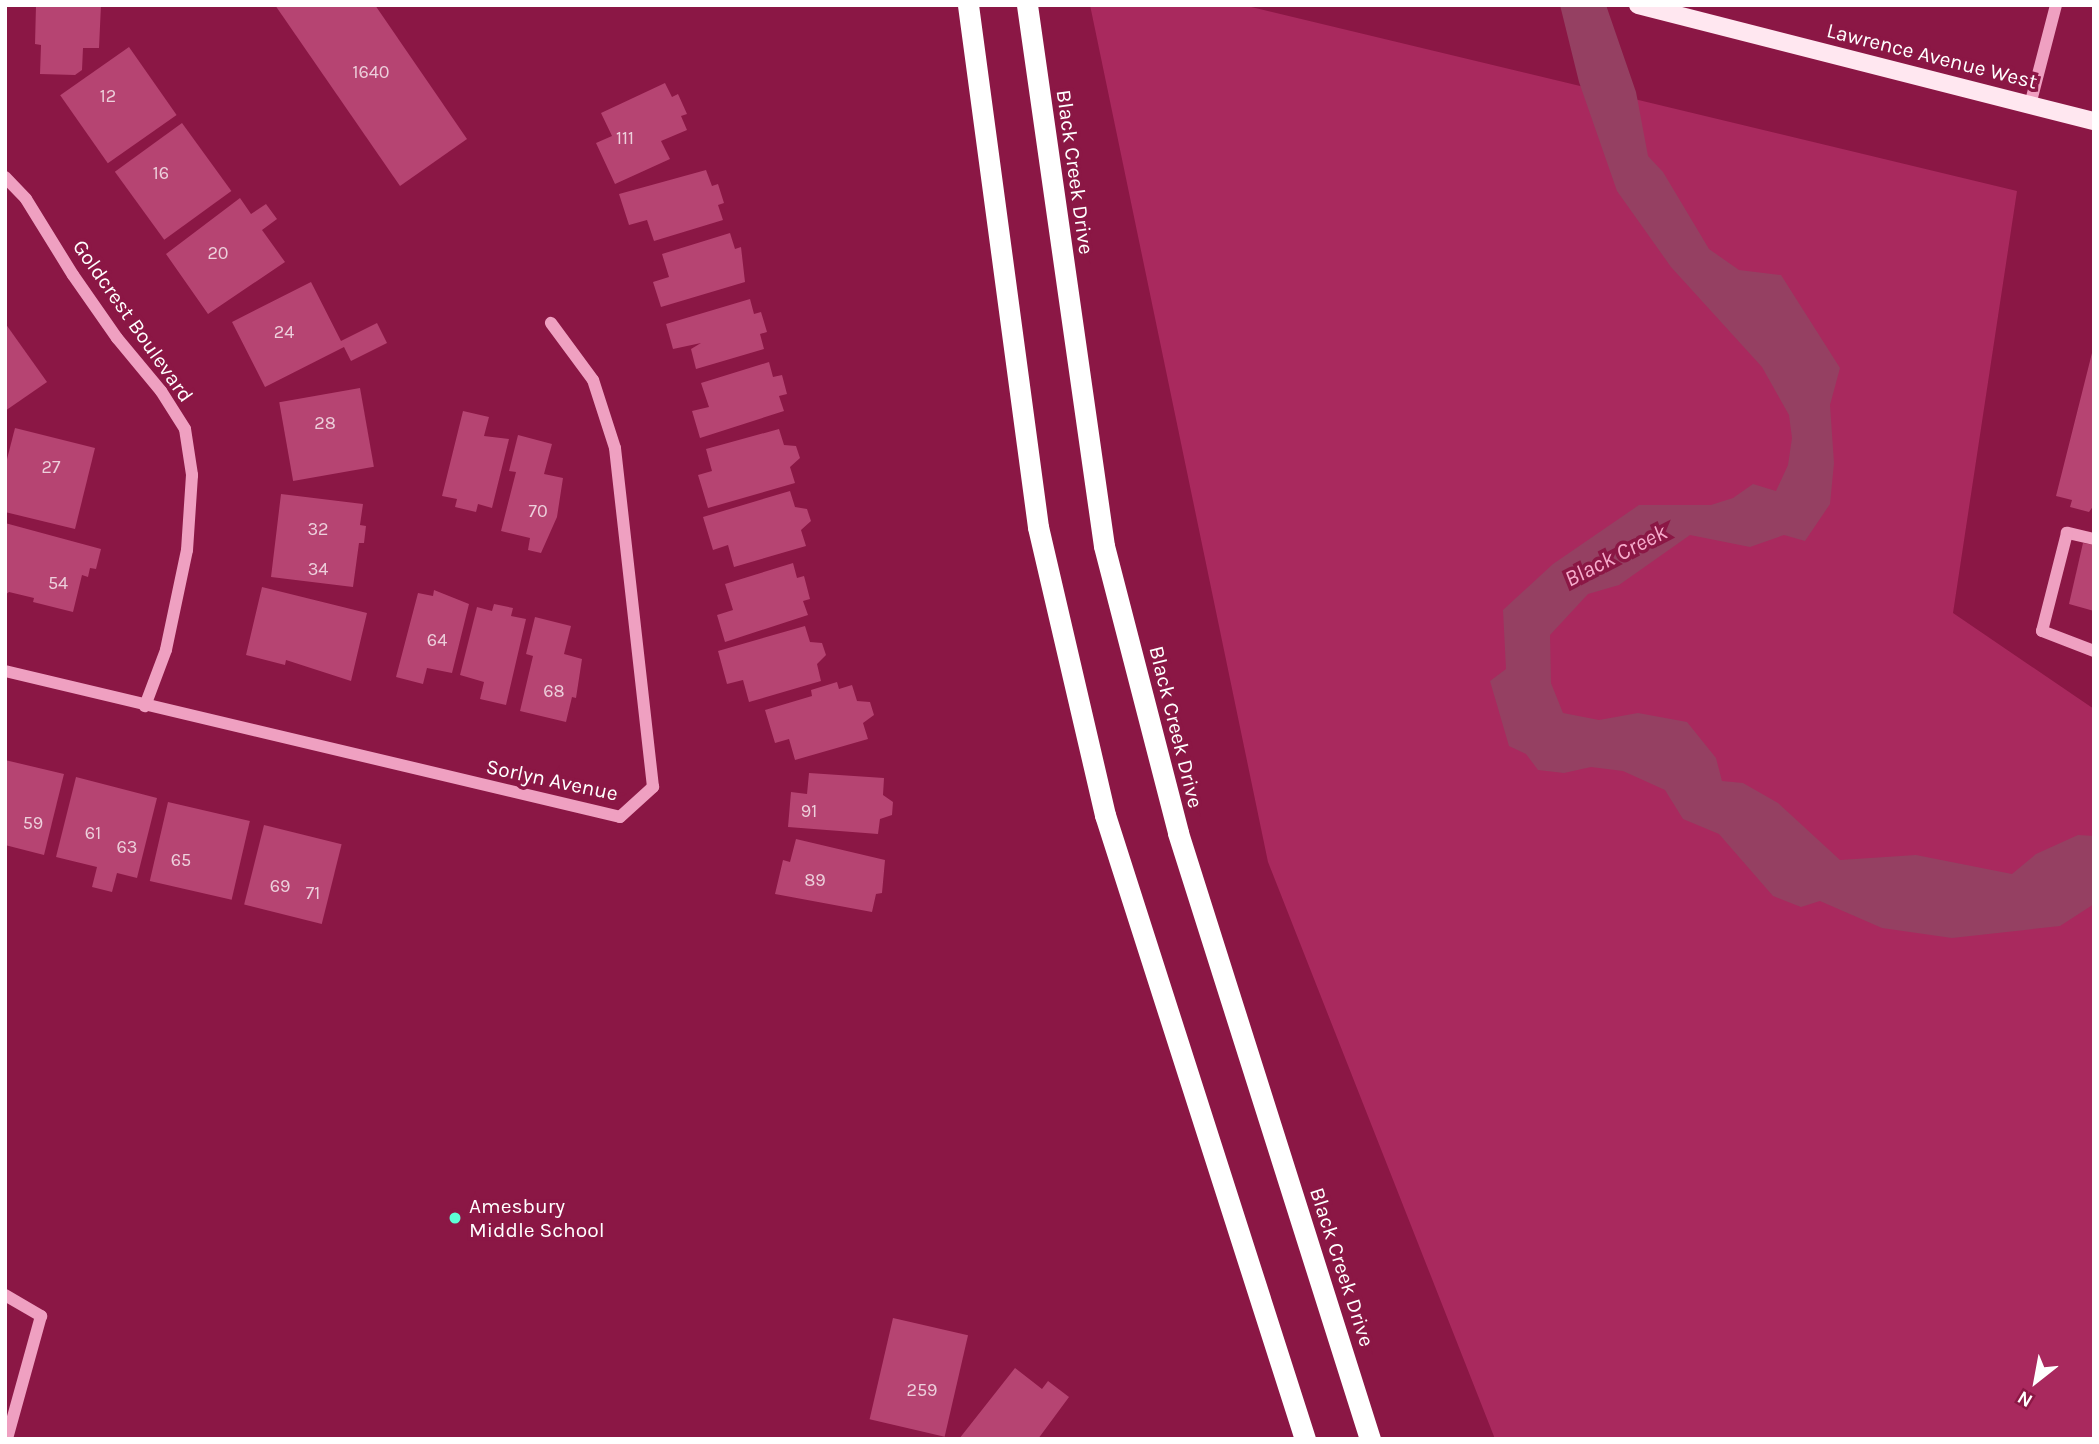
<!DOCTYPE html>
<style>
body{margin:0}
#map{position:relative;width:2099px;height:1444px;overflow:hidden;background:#8b1745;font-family:Karla,sans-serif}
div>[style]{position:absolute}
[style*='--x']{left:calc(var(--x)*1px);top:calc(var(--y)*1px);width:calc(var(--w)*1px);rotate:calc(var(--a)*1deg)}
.green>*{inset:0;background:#a9295e}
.water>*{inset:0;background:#954062}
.building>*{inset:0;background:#b64472;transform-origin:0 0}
.minor>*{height:12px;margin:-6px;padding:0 6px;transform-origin:6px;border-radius:6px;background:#efa0c1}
.major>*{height:18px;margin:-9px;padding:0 9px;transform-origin:9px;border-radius:9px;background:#ffe7f0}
.highway>*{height:21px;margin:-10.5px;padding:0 10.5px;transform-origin:10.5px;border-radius:10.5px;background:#fff}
.dots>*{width:19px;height:19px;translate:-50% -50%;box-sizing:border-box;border:4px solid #8b1745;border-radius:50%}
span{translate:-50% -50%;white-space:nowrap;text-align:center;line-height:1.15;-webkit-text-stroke:7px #8b1745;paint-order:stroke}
.number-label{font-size:18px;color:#edd0dc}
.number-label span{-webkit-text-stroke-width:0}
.street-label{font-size:21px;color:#fff}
.poi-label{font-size:21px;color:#fff}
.left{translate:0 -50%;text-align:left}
.water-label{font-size:23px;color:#f6abcb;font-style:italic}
.frame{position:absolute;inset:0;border:7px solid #fff;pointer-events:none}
.north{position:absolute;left:2001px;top:1346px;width:70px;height:70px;-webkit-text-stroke:5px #8b1745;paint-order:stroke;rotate:211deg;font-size:19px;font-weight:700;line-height:28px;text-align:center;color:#fff}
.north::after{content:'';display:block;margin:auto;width:24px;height:32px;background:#fff;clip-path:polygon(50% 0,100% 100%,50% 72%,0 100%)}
</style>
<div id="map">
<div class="green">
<i style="clip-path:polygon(1090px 5px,1243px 5px,2017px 191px,1953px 613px,2094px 709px,2094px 1439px,1495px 1439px,1268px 862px)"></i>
</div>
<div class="water">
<i style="clip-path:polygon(1560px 5px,1606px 5px,1636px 92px,1648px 156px,1663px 172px,1709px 249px,1739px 270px,1781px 275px,1840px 368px,1830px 405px,1834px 463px,1830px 504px,1805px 541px,1784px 535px,1750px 547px,1690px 535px,1619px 585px,1588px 594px,1550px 635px,1551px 683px,1563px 713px,1599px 720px,1638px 713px,1687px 722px,1716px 758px,1722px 781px,1743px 783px,1778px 803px,1840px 860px,1916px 855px,2012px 874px,2036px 854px,2078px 835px,2094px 836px,2094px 904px,2060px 926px,1952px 938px,1882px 928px,1820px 901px,1801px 907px,1773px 896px,1719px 834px,1683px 819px,1665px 790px,1623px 771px,1591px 767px,1564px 773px,1538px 770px,1526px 754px,1509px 746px,1490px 681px,1506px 669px,1503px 610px,1553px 564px,1639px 505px,1711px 505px,1733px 498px,1753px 484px,1776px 491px,1788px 465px,1792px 438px,1789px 415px,1762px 367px,1671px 267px,1617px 191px,1579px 82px)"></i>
</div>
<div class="building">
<i style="clip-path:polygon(36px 5px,101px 5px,99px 48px,83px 48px,82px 70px,75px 75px,40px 74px,41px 45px,35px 44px)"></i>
<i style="clip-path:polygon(275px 5px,375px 5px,467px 139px,400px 186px)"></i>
<i style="left:129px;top:47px;width:83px;height:84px;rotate:55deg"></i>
<i style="clip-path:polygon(665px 83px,672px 97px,678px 94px,687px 114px,681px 116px,687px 130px,661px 141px,670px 159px,615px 184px,596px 143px,612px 136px,601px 113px)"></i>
<i style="left:182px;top:123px;width:84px;height:83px;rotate:54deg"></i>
<i style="clip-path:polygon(706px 170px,712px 186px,718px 184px,724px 203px,718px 205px,723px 220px,654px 241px,647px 220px,629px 225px,619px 194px)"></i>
<i style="clip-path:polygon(240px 198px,251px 214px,266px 204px,277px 219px,262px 230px,285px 262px,208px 314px,166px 254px)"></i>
<i style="clip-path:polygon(730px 233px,735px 249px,741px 247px,745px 282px,661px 307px,653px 282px,669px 277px,662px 254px)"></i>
<i style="clip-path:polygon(311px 282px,341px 341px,377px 323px,387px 343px,351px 361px,344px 347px,265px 387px,232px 322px)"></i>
<i style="clip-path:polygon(750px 299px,754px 314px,761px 312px,767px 332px,760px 334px,764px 349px,696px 369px,691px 349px,701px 343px,673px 349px,666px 324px)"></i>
<i style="clip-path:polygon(5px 323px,47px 382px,5px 411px)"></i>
<i style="clip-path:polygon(2093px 349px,2094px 505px,2089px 512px,2070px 507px,2072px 500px,2056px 496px)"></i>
<i style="clip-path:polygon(769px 362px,773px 377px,782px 375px,787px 394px,779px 396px,784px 411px,700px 438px,692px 411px,709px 407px,701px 383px)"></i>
<i style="left:360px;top:388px;width:80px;height:82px;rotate:80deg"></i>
<i style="clip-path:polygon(463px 411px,489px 417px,484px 436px,509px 439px,492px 508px,478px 504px,476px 512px,455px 507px,457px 499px,442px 496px)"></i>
<i style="clip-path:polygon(15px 428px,95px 448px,75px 529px,5px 512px,5px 467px)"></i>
<i style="clip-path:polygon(779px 429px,784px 445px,796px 446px,800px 458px,790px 467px,795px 483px,708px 508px,698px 475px,712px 471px,706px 449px)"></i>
<i style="clip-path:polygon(518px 435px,552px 444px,544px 474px,563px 478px,557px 517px,541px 553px,528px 550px,530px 538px,501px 531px,516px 472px,509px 471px)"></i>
<i style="clip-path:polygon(790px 491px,795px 507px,807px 509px,811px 521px,801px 530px,806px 546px,734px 567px,728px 545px,713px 550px,703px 517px)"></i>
<i style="clip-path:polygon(281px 494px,363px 504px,360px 525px,366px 526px,364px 543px,359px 543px,353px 587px,271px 577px)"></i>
<i style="clip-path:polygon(5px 523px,101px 549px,96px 569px,90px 568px,88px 577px,82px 575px,73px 612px,33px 602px,34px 598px,9px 592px,5px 595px)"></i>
<i style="clip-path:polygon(2083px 543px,2094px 545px,2094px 611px,2069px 604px)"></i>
<i style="clip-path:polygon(793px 563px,797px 578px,804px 576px,810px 599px,803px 601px,808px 615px,725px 642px,717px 615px,733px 610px,725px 584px)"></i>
<i style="clip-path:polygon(262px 587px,367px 613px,351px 681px,286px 660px,285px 665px,246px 655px)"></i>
<i style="clip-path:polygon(434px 590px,469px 604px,452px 673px,427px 668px,423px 684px,396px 677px,418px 593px,433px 596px)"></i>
<i style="clip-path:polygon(494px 604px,513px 608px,511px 616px,526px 619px,506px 705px,480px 699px,484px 682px,460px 675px,477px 607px,492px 611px)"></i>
<i style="clip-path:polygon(535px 617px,571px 626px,564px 654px,582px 659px,576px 698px,572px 697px,566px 722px,520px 711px,533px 656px,526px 654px)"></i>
<i style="clip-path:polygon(805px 626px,810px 642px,822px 643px,826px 655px,817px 664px,821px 681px,749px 702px,743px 680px,727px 684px,718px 651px)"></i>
<i style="clip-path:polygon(837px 682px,839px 689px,852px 685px,857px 701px,870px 702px,874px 715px,863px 723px,868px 739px,795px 760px,789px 739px,775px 743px,765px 710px,812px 696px,811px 690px)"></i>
<i style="clip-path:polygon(5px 760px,64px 774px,44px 855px,5px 845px)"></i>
<i style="clip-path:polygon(809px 773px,884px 778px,883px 795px,893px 802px,892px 815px,880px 819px,878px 834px,788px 827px,791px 792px,807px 794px)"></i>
<i style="clip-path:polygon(76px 777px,157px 798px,137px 878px,117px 873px,112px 892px,92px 887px,97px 867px,56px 857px)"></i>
<i style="left:168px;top:802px;width:84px;height:81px;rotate:13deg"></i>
<i style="left:264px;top:825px;width:80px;height:82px;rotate:14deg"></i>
<i style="clip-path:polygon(796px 839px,885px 860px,882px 893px,876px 894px,872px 912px,775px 894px,783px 860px,790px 862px)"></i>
<i style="left:893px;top:1318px;width:77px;height:104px;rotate:13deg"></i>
<i style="clip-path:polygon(1015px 1368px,1042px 1389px,1048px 1381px,1069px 1397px,1038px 1439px,959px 1439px)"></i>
</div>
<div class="minor">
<i style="--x:2030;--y:105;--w:103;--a:-75.4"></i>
<i style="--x:5;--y:177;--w:30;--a:46"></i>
<i style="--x:26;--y:199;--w:89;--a:58.3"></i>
<i style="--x:73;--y:275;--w:77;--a:55.1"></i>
<i style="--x:117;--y:338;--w:69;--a:50.3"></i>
<i style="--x:161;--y:391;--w:45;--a:57.7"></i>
<i style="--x:185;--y:429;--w:47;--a:81.3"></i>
<i style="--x:192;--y:475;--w:75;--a:93.8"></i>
<i style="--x:187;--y:550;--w:102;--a:101.9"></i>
<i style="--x:166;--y:650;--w:60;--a:110.6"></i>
<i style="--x:2094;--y:539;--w:28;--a:-167"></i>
<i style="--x:2067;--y:533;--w:101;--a:104.3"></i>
<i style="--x:2042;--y:631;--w:56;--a:21"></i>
<i style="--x:5;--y:671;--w:632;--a:13.35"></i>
<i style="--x:620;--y:817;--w:45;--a:-42.3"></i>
<i style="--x:653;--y:787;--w:341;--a:-96.4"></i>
<i style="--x:615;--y:448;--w:71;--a:-107.9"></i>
<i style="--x:593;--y:380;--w:71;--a:-126.4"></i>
<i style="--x:5;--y:1295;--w:42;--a:30.3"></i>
<i style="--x:41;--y:1316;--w:128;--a:105.5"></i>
</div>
<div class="major">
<i style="--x:1638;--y:5;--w:471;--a:14.3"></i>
</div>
<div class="highway">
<i style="--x:968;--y:5;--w:527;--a:82.36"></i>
<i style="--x:1038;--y:527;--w:296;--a:76.9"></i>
<i style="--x:1105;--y:815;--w:655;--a:72.23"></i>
<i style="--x:1027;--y:5;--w:546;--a:81.9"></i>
<i style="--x:1104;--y:546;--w:296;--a:75.5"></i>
<i style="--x:1178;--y:833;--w:636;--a:72.42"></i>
</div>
<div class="dots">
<i style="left:455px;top:1218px;background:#5dffd6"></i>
</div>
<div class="number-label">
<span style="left:371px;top:72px">1640</span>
<span style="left:108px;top:96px">12</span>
<span style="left:625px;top:138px">111</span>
<span style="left:161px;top:173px">16</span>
<span style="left:218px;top:253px">20</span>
<span style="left:284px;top:332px">24</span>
<span style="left:325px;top:423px">28</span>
<span style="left:51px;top:467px">27</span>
<span style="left:538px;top:511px">70</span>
<span style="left:318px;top:529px">32</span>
<span style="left:318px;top:569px">34</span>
<span style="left:58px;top:583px">54</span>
<span style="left:437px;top:640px">64</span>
<span style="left:554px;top:691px">68</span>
<span style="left:809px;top:811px">91</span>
<span style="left:33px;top:823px">59</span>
<span style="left:93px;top:833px">61</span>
<span style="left:127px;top:847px">63</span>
<span style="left:181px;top:860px">65</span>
<span style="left:815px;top:880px">89</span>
<span style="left:280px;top:886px">69</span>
<span style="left:313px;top:893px">71</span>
<span style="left:922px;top:1390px">259</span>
</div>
<div class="street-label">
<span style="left:1932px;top:56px;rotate:14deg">Lawrence Avenue West</span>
<span style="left:1075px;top:172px;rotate:82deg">Black Creek Drive</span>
<span style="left:133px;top:321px;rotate:55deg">Goldcrest Boulevard</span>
<span style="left:1176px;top:727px;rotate:76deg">Black Creek Drive</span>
<span style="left:552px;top:780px;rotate:12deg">Sorlyn Avenue</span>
<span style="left:1342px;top:1267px;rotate:72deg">Black Creek Drive</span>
</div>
<div class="poi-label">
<span class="left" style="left:469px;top:1218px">Amesbury<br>Middle School</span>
</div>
<div class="water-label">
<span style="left:1616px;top:556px;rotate:-27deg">Black Creek</span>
</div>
<div class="frame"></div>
<div class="north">N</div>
</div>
